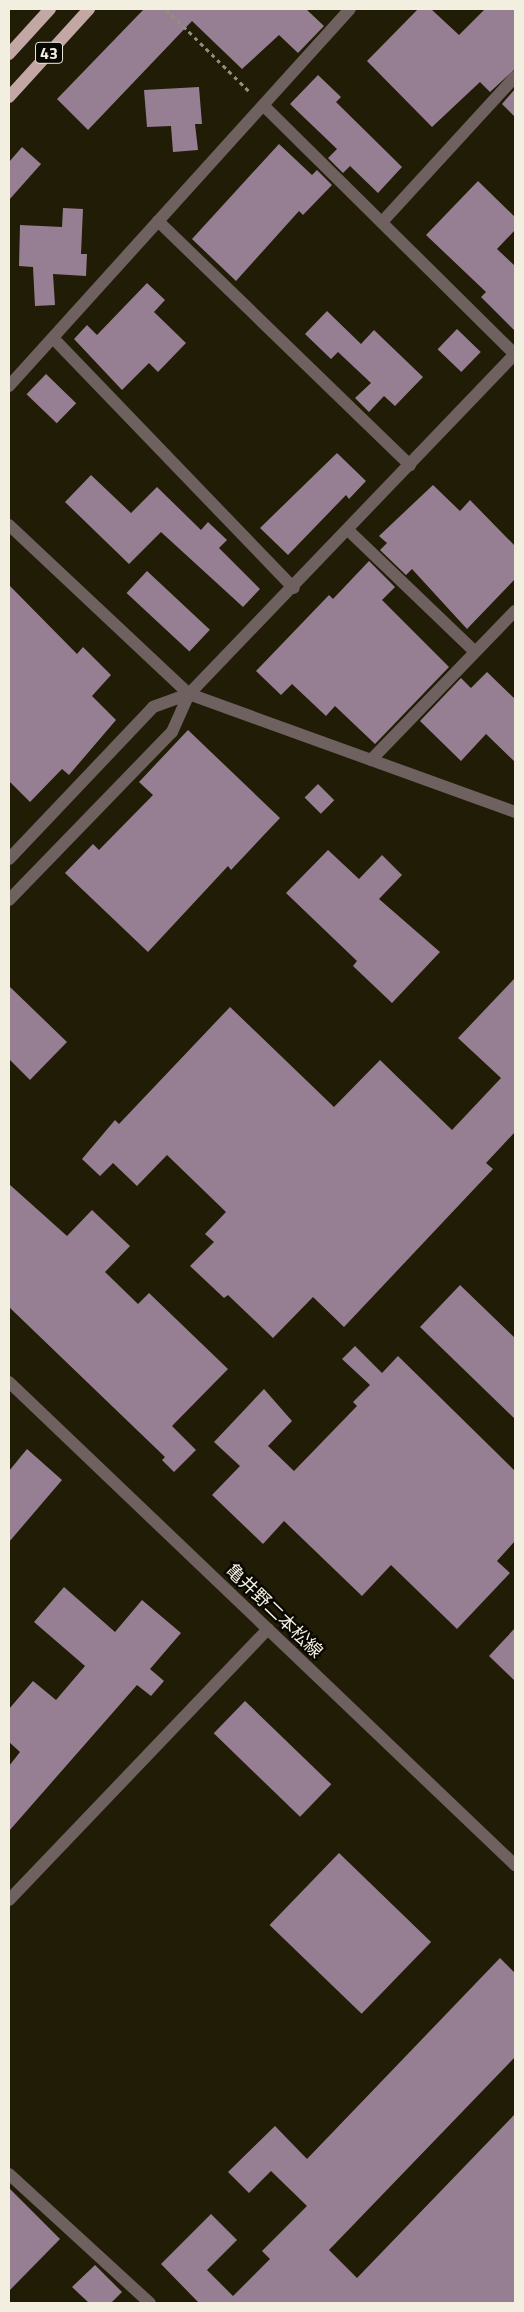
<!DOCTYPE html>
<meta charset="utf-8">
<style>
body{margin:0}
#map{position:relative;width:524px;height:2312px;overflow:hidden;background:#211c05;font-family:"Titillium Web","Noto Sans JP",sans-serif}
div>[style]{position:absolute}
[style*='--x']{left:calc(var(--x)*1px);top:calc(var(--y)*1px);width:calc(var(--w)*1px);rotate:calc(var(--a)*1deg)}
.building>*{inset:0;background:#967f92;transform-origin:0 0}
.path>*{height:3px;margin-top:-1.5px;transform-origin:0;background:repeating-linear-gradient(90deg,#938f7d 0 4px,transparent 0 8px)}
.minor>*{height:12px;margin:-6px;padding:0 6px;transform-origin:6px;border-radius:6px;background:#6e6160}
.major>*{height:12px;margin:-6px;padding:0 6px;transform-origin:6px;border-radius:6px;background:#c2a7a5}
span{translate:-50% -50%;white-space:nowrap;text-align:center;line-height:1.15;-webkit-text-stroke:4.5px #090701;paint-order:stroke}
.shield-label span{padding:1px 4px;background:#090701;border:1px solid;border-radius:4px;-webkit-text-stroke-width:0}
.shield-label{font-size:16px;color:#f2efe1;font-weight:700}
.street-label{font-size:18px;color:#f2efe1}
.frame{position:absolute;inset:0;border:10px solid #f2efe1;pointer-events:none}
</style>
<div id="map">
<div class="building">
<i style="clip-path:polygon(144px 9px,306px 9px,324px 26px,298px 53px,279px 35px,242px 69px,192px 21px,88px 130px,57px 99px)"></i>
<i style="clip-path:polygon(418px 9px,431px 9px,459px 35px,485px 9px,515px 9px,515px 69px,490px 92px,480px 82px,432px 127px,367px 61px)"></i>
<i style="clip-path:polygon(318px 75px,341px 97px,336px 102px,402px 167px,378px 193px,350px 166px,343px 173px,328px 158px,337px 149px,290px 104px)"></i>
<i style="clip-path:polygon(199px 87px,202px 124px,195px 124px,198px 150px,173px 152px,171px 126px,147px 127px,144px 90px)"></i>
<i style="clip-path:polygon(515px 89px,515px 117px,502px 104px)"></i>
<i style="clip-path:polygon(279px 144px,312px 175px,317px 170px,332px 185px,303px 215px,299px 211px,236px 281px,192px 239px)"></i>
<i style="clip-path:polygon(22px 147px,41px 164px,9px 200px,9px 162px)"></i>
<i style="clip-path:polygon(478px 181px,515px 217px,515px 230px,497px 249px,515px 266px,515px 331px,481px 297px,486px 292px,426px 235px)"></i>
<i style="clip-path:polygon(63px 208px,83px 209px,81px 254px,87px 254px,86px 276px,53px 274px,55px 305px,35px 306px,33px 267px,19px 266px,20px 225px,62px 227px)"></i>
<i style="clip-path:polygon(147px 283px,165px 300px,154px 312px,186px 343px,158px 372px,149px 363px,122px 390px,74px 339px,87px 325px,97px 335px)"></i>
<i style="clip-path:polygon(327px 311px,361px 344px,374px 330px,423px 377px,395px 406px,384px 396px,369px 412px,355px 398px,371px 383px,338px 352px,331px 359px,305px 334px)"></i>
<i style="left:457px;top:329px;width:33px;height:28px;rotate:44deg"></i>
<i style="left:46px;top:374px;width:42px;height:28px;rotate:44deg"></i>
<i style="clip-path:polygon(337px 453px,366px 481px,349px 499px,346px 495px,288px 555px,260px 528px)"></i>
<i style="clip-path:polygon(91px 475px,131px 513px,157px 487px,201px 530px,208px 522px,227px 540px,219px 548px,260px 589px,243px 607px,161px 532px,129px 564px,65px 502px)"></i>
<i style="clip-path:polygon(433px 485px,460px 511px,470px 500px,515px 546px,515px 579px,467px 629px,412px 569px,406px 575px,380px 550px,387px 543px,379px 536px)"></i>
<i style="clip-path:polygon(369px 561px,395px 587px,382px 600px,449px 667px,375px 744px,335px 706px,326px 716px,292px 684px,281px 695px,256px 671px,329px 595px,333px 599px)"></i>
<i style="left:147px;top:571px;width:86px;height:30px;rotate:43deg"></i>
<i style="clip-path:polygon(9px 585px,77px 654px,83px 647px,111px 675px,92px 696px,116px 720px,69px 775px,62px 769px,30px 802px,9px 781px)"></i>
<i style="clip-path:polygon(487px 672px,515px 699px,515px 762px,486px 734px,461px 761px,420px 721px,461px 678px,471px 688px)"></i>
<i style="clip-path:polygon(188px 730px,280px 818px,231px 870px,228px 866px,148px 952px,65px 873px,93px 844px,99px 850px,153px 795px,139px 782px)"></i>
<i style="left:318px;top:784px;width:23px;height:19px;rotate:45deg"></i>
<i style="clip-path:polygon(328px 850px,359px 879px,382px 855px,402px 875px,379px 899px,440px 952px,392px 1003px,353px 966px,357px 961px,286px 893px)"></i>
<i style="clip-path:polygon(515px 978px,515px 1132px,486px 1163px,493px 1169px,344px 1327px,313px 1297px,273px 1338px,228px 1295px,224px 1298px,190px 1266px,214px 1242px,205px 1234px,226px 1212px,167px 1155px,137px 1186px,113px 1163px,100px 1176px,82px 1159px,115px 1120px,119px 1124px,230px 1007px,334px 1107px,380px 1060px,452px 1130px,501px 1078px,458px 1038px)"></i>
<i style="clip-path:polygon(9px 986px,67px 1042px,30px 1080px,9px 1059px)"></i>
<i style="clip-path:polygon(9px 1184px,67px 1236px,92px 1210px,130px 1246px,105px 1272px,138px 1304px,149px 1293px,228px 1369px,172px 1426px,196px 1450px,174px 1472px,162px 1460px,165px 1457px,9px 1307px)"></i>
<i style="clip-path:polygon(460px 1285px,515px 1338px,515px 1419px,420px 1327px)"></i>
<i style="clip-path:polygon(355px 1346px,382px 1373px,398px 1356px,515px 1471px,515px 1541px,497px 1561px,510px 1573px,457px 1629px,391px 1565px,362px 1596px,284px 1521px,263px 1544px,212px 1495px,240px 1466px,214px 1442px,264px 1389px,292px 1421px,268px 1446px,294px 1471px,357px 1406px,353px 1402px,370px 1385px,342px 1359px)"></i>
<i style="clip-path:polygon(27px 1449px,62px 1480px,9px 1542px,9px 1471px)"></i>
<i style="clip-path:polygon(64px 1587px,115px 1632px,142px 1600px,181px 1633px,150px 1669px,164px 1681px,151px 1696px,137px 1685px,9px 1831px,9px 1766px,20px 1752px,9px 1742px,9px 1709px,33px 1681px,56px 1700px,85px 1666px,34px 1622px)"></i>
<i style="clip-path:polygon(515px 1628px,515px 1681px,489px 1656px)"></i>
<i style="left:245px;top:1701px;width:120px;height:45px;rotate:44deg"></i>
<i style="left:339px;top:1853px;width:128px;height:100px;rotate:44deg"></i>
<i style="clip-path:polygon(500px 1958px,515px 1973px,515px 2057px,329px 2250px,357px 2278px,515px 2114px,515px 2303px,199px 2303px,161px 2264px,211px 2214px,237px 2240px,207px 2270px,233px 2296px,270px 2259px,262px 2251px,307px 2206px,271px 2171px,249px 2193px,228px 2172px,275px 2126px,307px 2159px)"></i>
<i style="clip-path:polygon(9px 2188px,60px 2239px,9px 2291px)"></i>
<i style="clip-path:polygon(95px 2265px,122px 2292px,111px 2303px,89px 2303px,72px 2287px)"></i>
</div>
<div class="path">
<i style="--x:166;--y:9;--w:120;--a:44.7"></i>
</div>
<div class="minor">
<i style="--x:264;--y:106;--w:353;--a:44.7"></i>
<i style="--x:158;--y:221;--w:351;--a:44.1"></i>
<i style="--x:382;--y:222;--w:197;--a:-47.5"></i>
<i style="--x:53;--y:338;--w:347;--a:46.1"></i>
<i style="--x:9;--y:386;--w:508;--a:-47.87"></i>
<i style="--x:9;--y:525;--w:247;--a:43.2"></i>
<i style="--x:189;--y:694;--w:347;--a:19.9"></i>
<i style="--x:348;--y:530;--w:176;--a:43.8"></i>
<i style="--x:371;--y:760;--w:207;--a:-46"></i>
<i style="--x:9;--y:859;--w:209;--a:-46.5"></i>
<i style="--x:153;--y:707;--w:38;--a:-20"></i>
<i style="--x:9;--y:900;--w:234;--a:-45.9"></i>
<i style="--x:172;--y:732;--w:42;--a:-65.9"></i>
<i style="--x:189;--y:694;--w:471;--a:-46.2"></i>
<i style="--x:9;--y:1382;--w:700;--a:43.67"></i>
<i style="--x:9;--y:1900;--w:375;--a:-46.3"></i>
<i style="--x:9;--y:2174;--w:191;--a:42.5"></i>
</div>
<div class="major">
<i style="--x:9;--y:54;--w:61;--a:-47.7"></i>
<i style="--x:9;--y:97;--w:119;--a:-47.7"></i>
</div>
<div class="shield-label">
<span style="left:49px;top:53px">43</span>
</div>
<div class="street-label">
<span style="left:274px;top:1611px;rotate:44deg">亀井野二本松線</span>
</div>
<div class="frame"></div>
</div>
